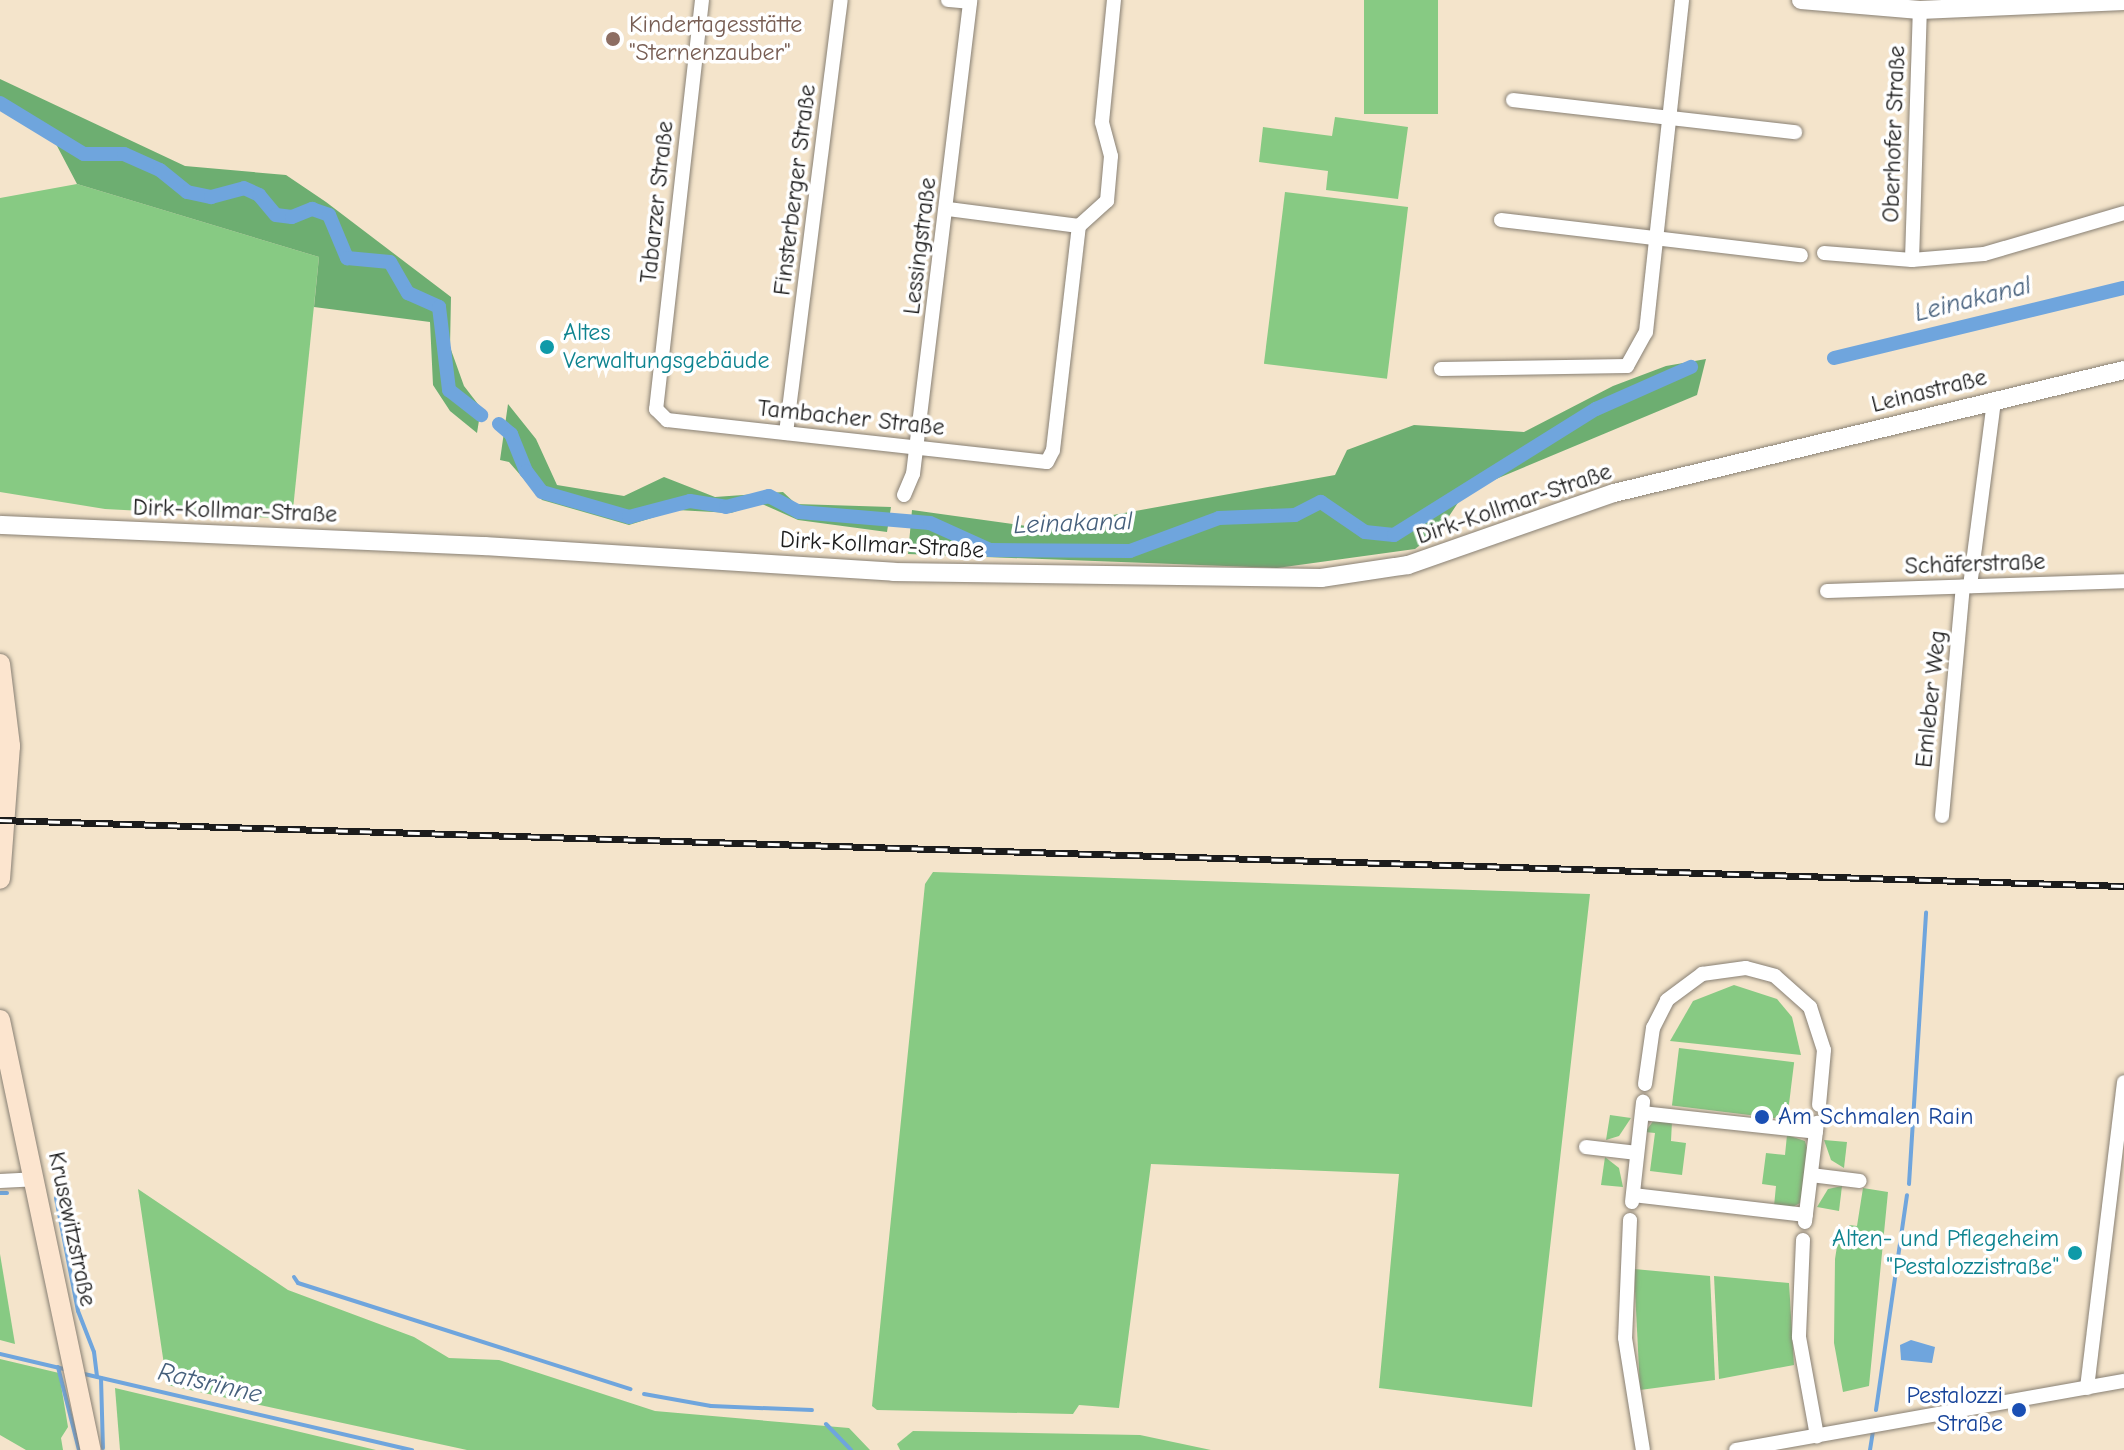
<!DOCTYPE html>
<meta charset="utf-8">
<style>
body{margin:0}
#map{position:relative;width:2124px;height:1450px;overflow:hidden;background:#f4e4cb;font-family:"Comic Neue",sans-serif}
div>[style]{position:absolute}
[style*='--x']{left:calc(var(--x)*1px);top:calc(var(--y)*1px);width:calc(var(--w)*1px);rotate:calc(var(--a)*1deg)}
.green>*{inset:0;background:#87ca83;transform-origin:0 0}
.forest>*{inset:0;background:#6dae71}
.water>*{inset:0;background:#6fa5dd}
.stream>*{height:4px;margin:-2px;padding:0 2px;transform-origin:2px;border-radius:2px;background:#6fa5dd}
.canal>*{height:14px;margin:-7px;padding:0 7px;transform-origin:7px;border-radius:7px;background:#6fa5dd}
.roads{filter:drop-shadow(0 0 2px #888074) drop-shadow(0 0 2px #888074)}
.minor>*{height:14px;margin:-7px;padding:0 7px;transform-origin:7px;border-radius:7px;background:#fff}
.tertiary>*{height:18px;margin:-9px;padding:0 9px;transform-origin:9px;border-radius:9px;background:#fff}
.secondary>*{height:20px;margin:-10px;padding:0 10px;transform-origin:10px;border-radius:10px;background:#fce5cf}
.rail>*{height:7px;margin-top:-3.5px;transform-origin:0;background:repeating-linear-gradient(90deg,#fff 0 12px,#1c1c1c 0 24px);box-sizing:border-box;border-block:2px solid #1c1c1c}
.dots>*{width:22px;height:22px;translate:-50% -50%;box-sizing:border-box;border:4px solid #fff;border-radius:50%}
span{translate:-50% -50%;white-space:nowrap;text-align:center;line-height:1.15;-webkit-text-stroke:7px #fff;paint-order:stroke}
.education-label{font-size:24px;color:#785e54}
.left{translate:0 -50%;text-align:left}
.street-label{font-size:24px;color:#1c1c1c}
.culture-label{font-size:24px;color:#0d838f}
.right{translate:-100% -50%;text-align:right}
.transit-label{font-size:24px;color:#164399}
.water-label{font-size:26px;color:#46607c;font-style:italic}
</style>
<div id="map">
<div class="green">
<i style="left:1364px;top:0;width:74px;height:114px"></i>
<i style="clip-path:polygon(1335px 117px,1408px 127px,1398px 199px,1326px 190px,1328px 171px,1259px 162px,1263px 127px,1332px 136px)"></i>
<i style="clip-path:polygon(77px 184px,319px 257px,292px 519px,105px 509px,0 492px,0 198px)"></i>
<i style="left:1285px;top:192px;width:124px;height:173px;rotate:7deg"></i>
<i style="clip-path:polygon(933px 872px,1590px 894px,1532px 1407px,1379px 1388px,1399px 1174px,1151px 1164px,1119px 1408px,1079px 1405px,1073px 1414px,877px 1410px,872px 1406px,925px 884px)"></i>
<i style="clip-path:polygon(1734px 985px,1777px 999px,1792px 1017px,1801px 1055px,1670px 1041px,1693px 1001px)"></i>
<i style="left:1679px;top:1048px;width:116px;height:58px;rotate:7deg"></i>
<i style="clip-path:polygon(1610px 1115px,1631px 1118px,1619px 1136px,1606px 1140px)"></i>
<i style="clip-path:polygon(1654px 1120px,1672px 1121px,1671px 1141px,1686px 1143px,1682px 1175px,1650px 1171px,1655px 1133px,1645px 1132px)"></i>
<i style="clip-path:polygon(1787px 1135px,1805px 1141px,1808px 1152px,1800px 1203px,1791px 1208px,1774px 1206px,1776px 1186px,1762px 1184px,1766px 1153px,1785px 1155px)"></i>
<i style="clip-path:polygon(1824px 1140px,1847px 1142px,1844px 1168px,1831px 1160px)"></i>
<i style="clip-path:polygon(1605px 1157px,1619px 1168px,1623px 1187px,1601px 1185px)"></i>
<i style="clip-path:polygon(1842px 1186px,1839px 1211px,1817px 1207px,1828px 1189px)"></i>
<i style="clip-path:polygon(1863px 1188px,1888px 1192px,1869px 1386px,1843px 1392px,1834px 1343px,1835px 1259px,1838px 1240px,1847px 1241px,1849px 1225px,1857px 1226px)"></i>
<i style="clip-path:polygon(138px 1189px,288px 1290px,414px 1337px,449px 1358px,499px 1360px,655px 1411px,849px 1428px,870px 1450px,467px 1450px,167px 1385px)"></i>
<i style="clip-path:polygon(0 1254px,15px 1344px,0 1340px)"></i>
<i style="clip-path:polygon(1634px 1269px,1710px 1276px,1715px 1380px,1640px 1390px)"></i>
<i style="clip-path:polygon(1714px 1276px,1789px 1283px,1794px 1365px,1719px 1379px)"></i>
<i style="clip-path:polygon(0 1359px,59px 1373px,68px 1427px,61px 1438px,63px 1450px,26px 1450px,0 1435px)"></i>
<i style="clip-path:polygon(115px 1388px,376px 1450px,120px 1450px)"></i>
<i style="clip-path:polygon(913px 1431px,1140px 1435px,1211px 1450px,900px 1450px,897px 1444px)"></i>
</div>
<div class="forest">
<i style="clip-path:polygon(0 79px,185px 166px,286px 175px,326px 202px,451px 297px,450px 347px,464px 386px,481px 408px,477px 433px,450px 411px,433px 385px,430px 322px,314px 307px,319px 257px,77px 184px,56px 144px,0 110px)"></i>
<i style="clip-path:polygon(1706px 359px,1697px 395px,1465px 492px,1440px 530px,1415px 549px,1277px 568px,908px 554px,912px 510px,1041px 528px,1335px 475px,1347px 450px,1414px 425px,1524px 432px,1613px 386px,1666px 366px)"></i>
<i style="clip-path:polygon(508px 404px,536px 439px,557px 485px,624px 496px,664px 477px,715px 497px,783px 492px,796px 504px,891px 507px,887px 532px,798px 520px,760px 503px,731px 513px,677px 510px,629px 525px,542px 500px,509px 462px,500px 460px)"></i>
</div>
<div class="water">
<i style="clip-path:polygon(1911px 1340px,1935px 1347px,1932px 1363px,1901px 1360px,1900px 1345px)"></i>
</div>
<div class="stream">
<i style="--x:1909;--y:1184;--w:272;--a:-86.4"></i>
<i style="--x:0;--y:1193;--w:7;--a:0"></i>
<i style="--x:56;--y:1198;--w:115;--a:79"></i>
<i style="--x:78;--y:1311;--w:44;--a:68.7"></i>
<i style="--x:94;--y:1352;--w:25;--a:83"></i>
<i style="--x:294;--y:1277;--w:7;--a:56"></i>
<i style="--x:298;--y:1283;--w:349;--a:17.7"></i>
<i style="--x:0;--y:1354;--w:70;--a:13.2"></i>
<i style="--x:58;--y:1367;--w:86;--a:75.8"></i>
<i style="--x:80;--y:1373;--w:341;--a:13.1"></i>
<i style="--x:101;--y:1378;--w:70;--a:88.4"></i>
<i style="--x:644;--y:1394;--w:68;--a:10.2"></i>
<i style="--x:711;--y:1406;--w:101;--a:2.3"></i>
<i style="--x:1876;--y:1410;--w:217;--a:-81.8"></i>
<i style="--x:826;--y:1424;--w:36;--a:46"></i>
<i style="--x:1870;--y:1450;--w:18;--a:-81"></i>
</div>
<div class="canal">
<i style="--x:0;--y:103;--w:98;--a:31.3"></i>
<i style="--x:84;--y:154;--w:40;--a:0"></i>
<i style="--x:124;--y:154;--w:39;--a:24"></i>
<i style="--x:160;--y:170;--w:35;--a:39"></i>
<i style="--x:187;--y:192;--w:25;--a:12"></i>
<i style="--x:211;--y:197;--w:34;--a:-15"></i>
<i style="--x:244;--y:188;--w:17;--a:25"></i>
<i style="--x:259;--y:195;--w:26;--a:50"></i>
<i style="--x:276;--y:215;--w:16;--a:7"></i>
<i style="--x:292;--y:217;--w:22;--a:-22"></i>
<i style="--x:312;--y:209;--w:18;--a:19"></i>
<i style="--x:329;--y:215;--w:47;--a:67.3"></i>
<i style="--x:347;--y:258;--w:43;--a:5.3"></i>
<i style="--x:390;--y:262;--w:36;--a:60"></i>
<i style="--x:408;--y:293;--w:34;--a:24"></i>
<i style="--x:439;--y:307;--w:84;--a:83.1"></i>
<i style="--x:449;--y:390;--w:41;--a:38"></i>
<i style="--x:1834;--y:358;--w:298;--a:-13.6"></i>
<i style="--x:499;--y:424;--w:16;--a:40"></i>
<i style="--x:511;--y:434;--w:40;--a:68"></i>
<i style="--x:526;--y:471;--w:26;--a:53"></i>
<i style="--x:542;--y:492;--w:91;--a:16"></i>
<i style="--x:629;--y:517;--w:63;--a:-14.7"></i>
<i style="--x:690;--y:501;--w:36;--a:9"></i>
<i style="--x:726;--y:507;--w:44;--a:-14.3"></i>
<i style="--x:769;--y:496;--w:34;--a:28"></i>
<i style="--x:799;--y:512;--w:131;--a:4.8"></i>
<i style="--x:930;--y:523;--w:66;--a:24.2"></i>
<i style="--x:990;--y:550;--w:140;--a:0.4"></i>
<i style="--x:1130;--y:551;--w:95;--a:-20.3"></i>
<i style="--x:1219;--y:518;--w:76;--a:-2.3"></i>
<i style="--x:1295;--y:515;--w:29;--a:-27"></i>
<i style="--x:1321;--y:502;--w:53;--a:34.3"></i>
<i style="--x:1365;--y:532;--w:29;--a:6"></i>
<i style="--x:1394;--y:535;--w:238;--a:-32"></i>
<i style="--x:1596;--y:409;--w:104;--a:-23.9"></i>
</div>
<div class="roads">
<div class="minor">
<i style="--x:702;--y:0;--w:412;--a:96.4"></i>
<i style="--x:656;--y:409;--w:16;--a:45"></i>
<i style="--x:667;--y:420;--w:382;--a:6.3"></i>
<i style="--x:1047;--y:462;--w:13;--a:-63"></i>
<i style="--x:1053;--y:450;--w:226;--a:-83.4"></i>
<i style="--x:1079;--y:226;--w:132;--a:-172.6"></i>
<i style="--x:948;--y:0;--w:22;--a:5"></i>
<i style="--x:1513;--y:100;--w:284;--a:6.5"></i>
<i style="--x:1501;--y:220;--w:302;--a:6.7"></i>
<i style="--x:1079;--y:226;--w:38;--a:-42"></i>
<i style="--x:1107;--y:201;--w:45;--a:-84.9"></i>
<i style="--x:1111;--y:156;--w:35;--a:-105"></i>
<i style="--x:1102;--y:122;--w:123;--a:-84.4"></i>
<i style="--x:1824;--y:253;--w:88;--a:4.5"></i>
<i style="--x:1912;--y:260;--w:72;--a:-4.8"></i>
<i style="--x:1984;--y:254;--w:146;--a:-16.3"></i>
<i style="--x:1912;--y:260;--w:250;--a:-88.2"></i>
<i style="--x:1441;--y:369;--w:186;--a:-0.9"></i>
<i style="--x:1627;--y:366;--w:39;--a:-61"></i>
<i style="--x:1646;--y:332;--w:334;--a:-83.8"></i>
<i style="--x:786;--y:433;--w:436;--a:-82.8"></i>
<i style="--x:904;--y:495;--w:23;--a:-67"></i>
<i style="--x:913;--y:474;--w:477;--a:-83.1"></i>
<i style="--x:1970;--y:586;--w:188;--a:-82.6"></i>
<i style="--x:1827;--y:591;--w:297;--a:-1.9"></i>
<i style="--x:1942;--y:816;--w:230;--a:-84.8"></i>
<i style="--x:1645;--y:1084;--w:57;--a:-81.9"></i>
<i style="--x:1653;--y:1028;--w:31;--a:-63"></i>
<i style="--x:1667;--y:1000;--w:44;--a:-36.6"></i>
<i style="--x:1702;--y:974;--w:44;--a:-7.8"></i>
<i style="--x:1746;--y:968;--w:30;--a:15"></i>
<i style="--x:1775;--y:976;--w:47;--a:41.5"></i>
<i style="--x:1810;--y:1007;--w:45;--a:72"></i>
<i style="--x:1824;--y:1050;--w:55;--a:95.2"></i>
<i style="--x:1642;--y:1113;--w:175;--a:6.2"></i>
<i style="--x:1586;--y:1147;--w:51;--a:6.7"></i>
<i style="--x:1811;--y:1175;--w:49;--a:7"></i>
<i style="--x:0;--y:1181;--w:34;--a:-3"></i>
<i style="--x:1633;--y:1195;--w:174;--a:6.6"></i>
<i style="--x:1632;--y:1202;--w:101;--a:-83.7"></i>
<i style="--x:1630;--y:1220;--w:118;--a:92.4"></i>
<i style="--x:1625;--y:1338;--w:113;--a:80.9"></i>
<i style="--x:1805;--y:1222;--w:100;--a:-83.1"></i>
<i style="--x:1803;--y:1240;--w:97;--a:92.4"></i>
<i style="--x:1799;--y:1337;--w:101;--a:79.7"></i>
<i style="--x:2087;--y:1388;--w:308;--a:-83.1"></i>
<i style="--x:1736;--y:1450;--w:394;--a:-10.1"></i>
</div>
<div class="tertiary">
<i style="--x:1801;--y:0;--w:119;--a:4.8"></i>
<i style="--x:1920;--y:10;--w:204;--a:-2.5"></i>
<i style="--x:0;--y:525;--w:485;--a:2.5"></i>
<i style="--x:485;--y:546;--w:409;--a:3.6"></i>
<i style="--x:893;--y:572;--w:428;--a:0.8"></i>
<i style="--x:1321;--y:578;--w:88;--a:-8.5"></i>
<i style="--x:1408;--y:565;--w:218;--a:-19.3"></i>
<i style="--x:1614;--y:493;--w:525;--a:-13.56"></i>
</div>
<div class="secondary">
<i style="--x:0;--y:664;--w:83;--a:83"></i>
<i style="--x:10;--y:746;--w:133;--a:94.3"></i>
<i style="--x:0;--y:1020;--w:440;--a:78.1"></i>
</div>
</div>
<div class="rail">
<i style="--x:0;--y:820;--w:2125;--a:1.78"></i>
</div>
<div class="dots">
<i style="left:613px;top:39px;background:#8d6e63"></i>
<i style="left:547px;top:347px;background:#0f9aa8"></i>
<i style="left:1762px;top:1117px;background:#1a4fb4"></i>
<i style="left:2075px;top:1253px;background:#0f9aa8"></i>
<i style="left:2019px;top:1410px;background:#1a4fb4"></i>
</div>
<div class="education-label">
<span class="left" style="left:629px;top:39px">Kindertagesstätte<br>"Sternenzauber"</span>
</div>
<div class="street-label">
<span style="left:1894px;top:134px;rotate:-88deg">Oberhofer Straße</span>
<span style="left:795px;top:190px;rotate:-83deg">Finsterberger Straße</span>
<span style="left:657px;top:202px;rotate:-84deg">Tabarzer Straße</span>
<span style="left:920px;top:246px;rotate:-83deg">Lessingstraße</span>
<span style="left:1929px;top:391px;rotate:-14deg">Leinastraße</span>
<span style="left:851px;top:418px;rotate:6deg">Tambacher Straße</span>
<span style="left:1514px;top:504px;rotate:-19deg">Dirk-Kollmar-Straße</span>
<span style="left:235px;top:511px;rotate:2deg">Dirk-Kollmar-Straße</span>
<span style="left:882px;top:545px;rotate:3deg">Dirk-Kollmar-Straße</span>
<span style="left:1975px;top:564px;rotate:-2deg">Schäferstraße</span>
<span style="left:1931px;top:699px;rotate:-84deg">Emleber Weg</span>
<span style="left:72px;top:1229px;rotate:78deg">Krusewitzstraße</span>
</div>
<div class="culture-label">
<span class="left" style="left:563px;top:347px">Altes<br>Verwaltungsgebäude</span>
<span class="right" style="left:2059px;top:1253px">Alten- und Pflegeheim<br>"Pestalozzistraße"</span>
</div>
<div class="transit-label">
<span class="left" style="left:1778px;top:1117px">Am Schmalen Rain</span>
<span class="right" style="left:2003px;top:1410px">Pestalozzi<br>Straße</span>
</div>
<div class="water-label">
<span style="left:1973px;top:300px;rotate:-14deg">Leinakanal</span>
<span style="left:1073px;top:524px;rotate:-2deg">Leinakanal</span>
<span style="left:210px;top:1384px;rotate:13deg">Ratsrinne</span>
</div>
</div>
